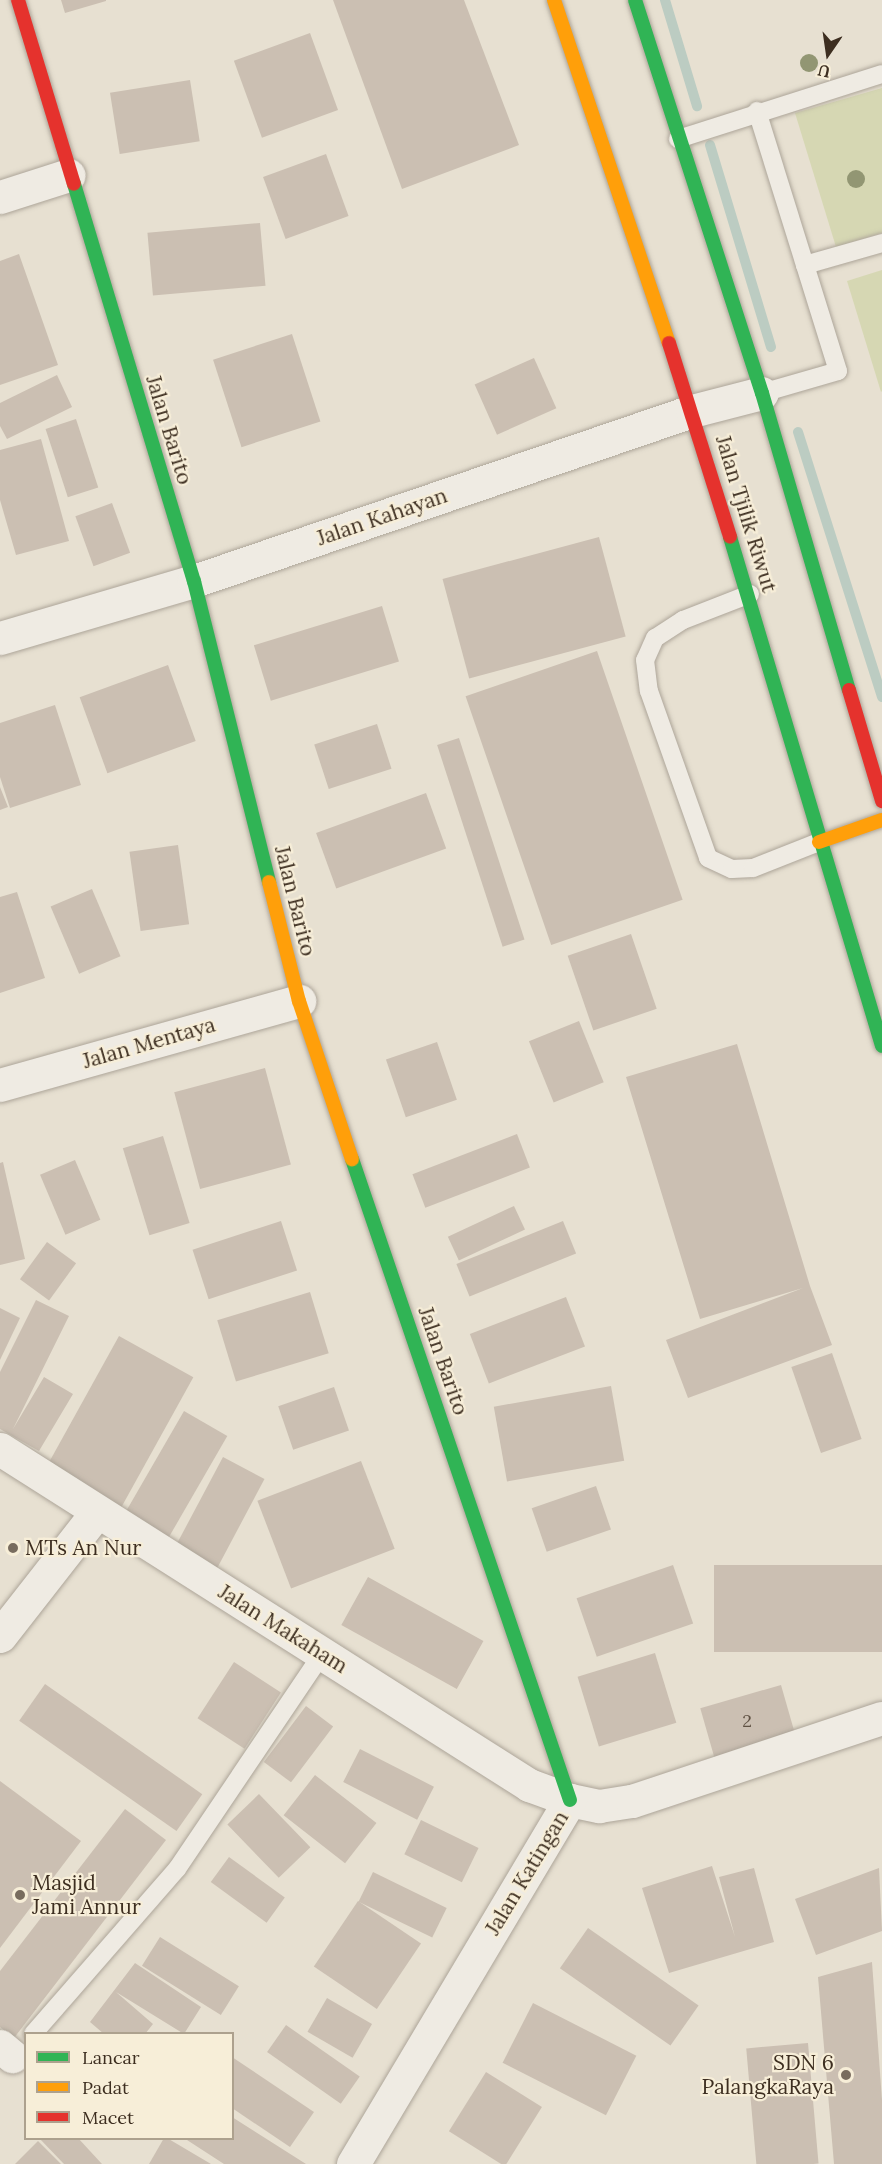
<!DOCTYPE html>
<style>
body{margin:0}
#map{position:relative;width:882px;height:2164px;overflow:hidden;background:#e7e0d1;font-family:Lora,serif}
div>[style]{position:absolute}
[style*='--x']{left:calc(var(--x)*1px);top:calc(var(--y)*1px);width:calc(var(--w)*1px);rotate:calc(var(--a)*1deg)}
.green>*{inset:0;background:#d6d7b3}
.stream>*{height:10px;margin:-5px;padding:0 5px;transform-origin:5px;border-radius:5px;background:#bcccc2}
.building>*{inset:0;background:#cbbfb2;transform-origin:0 0}
.roads{filter:drop-shadow(0 0 2px #ada599) drop-shadow(0 0 2px #ada599)}
.lane>*{height:18px;margin:-9px;padding:0 9px;transform-origin:9px;border-radius:9px;background:#efebe3}
.street>*{height:33px;margin:-16.5px;padding:0 16.5px;transform-origin:16.5px;border-radius:16.5px;background:#efebe3}
.fast>*{height:14px;margin:-7px;padding:0 7px;transform-origin:7px;border-radius:7px;background:#30b455}
.slow>*{height:14px;margin:-7px;padding:0 7px;transform-origin:7px;border-radius:7px;background:#ff9f0a}
.jam>*{height:14px;margin:-7px;padding:0 7px;transform-origin:7px;border-radius:7px;background:#e5322d}
.trees>*{width:18px;height:18px;margin:-9px;border-radius:50%;background:#929673}
.dots>*{width:16px;height:16px;translate:-50% -50%;box-sizing:border-box;border:3px solid #f7eed8;border-radius:50%}
span{translate:-50% -50%;white-space:nowrap;text-align:center;line-height:1.15;-webkit-text-stroke:4.5px #f7eed8;paint-order:stroke}
.number-label{font-size:18px;color:#605244}
.number-label span{-webkit-text-stroke-width:0}
.street-label{font-size:21px;color:#3d2e20}
.poi-label{font-size:21px;color:#3d2e20}
.left{translate:0 -50%;text-align:left}
.right{translate:-100% -50%;text-align:right}
.legend{position:absolute;left:24px;top:2032px;width:210px;height:108px;box-sizing:border-box;background:#f7eed8;border:2px solid #ada18e;margin:0;padding:8px 10px;list-style:none;font-size:18px;color:#3d2e20}
.legend li{display:flex;align-items:center;gap:12px;height:30px}
.legend b{width:30px;border:2px solid #ada18e}
.north{position:absolute;left:798px;top:24px;width:60px;height:60px;-webkit-text-stroke:4px #f7eed8;paint-order:stroke;rotate:193deg;font-size:16px;font-weight:700;line-height:24px;text-align:center;color:#3d2e20}
.north::after{content:'';display:block;margin:auto;width:21px;height:27px;background:#3d2e20;clip-path:polygon(50% 0,100% 100%,50% 72%,0 100%)}
</style>
<div id="map">
<div class="green">
<i style="clip-path:polygon(882px 88px,882px 233px,836px 247px,795px 113px)"></i>
<i style="clip-path:polygon(882px 270px,882px 391px,881px 392px,847px 281px)"></i>
</div>
<div class="stream">
<i style="--x:665;--y:0;--w:111;--a:73.2"></i>
<i style="--x:710;--y:145;--w:211;--a:73.2"></i>
<i style="--x:798;--y:432;--w:278;--a:72.4"></i>
</div>
<div class="building">
<i style="clip-path:polygon(61px 0,106px 0,106px 1px,65px 13px)"></i>
<i style="clip-path:polygon(333px 0,464px 0,519px 145px,402px 189px)"></i>
<i style="left:310px;top:33px;width:82px;height:81px;rotate:70deg"></i>
<i style="left:190px;top:80px;width:62px;height:81px;rotate:81deg"></i>
<i style="left:326px;top:154px;width:66px;height:67px;rotate:70deg"></i>
<i style="left:260px;top:223px;width:63px;height:113px;rotate:85deg"></i>
<i style="clip-path:polygon(19px 254px,58px 365px,0 385px,0 261px)"></i>
<i style="left:292px;top:334px;width:92px;height:83px;rotate:72deg"></i>
<i style="left:534px;top:358px;width:55px;height:65px;rotate:66deg"></i>
<i style="clip-path:polygon(57px 375px,72px 407px,7px 439px,0 426px,0 403px)"></i>
<i style="left:76px;top:419px;width:72px;height:32px;rotate:72deg"></i>
<i style="clip-path:polygon(41px 439px,69px 541px,16px 555px,0 500px,0 450px)"></i>
<i style="left:112px;top:503px;width:53px;height:39px;rotate:70deg"></i>
<i style="left:599px;top:537px;width:103px;height:162px;rotate:75deg"></i>
<i style="left:382px;top:606px;width:58px;height:134px;rotate:73deg"></i>
<i style="left:597px;top:651px;width:263px;height:139px;rotate:71deg"></i>
<i style="left:168px;top:665px;width:81px;height:94px;rotate:70deg"></i>
<i style="clip-path:polygon(55px 705px,81px 785px,10px 808px,0 777px,0 723px)"></i>
<i style="left:377px;top:724px;width:47px;height:66px;rotate:72deg"></i>
<i style="left:459px;top:738px;width:212px;height:23px;rotate:72deg"></i>
<i style="clip-path:polygon(0 787px,8px 807px,0 810px)"></i>
<i style="left:426px;top:793px;width:59px;height:117px;rotate:70deg"></i>
<i style="left:178px;top:845px;width:80px;height:49px;rotate:82deg"></i>
<i style="left:92px;top:889px;width:73px;height:45px;rotate:67deg"></i>
<i style="clip-path:polygon(17px 892px,45px 978px,0 993px,0 897px)"></i>
<i style="left:631px;top:934px;width:79px;height:67px;rotate:71deg"></i>
<i style="left:579px;top:1021px;width:66px;height:54px;rotate:68deg"></i>
<i style="left:437px;top:1042px;width:61px;height:54px;rotate:71deg"></i>
<i style="clip-path:polygon(737px 1044px,810px 1286px,832px 1345px,688px 1398px,666px 1340px,803px 1288px,700px 1319px,626px 1077px)"></i>
<i style="left:265px;top:1068px;width:100px;height:94px;rotate:75deg"></i>
<i style="left:517px;top:1134px;width:36px;height:112px;rotate:69deg"></i>
<i style="left:163px;top:1136px;width:91px;height:42px;rotate:73deg"></i>
<i style="left:75px;top:1160px;width:65px;height:38px;rotate:67deg"></i>
<i style="clip-path:polygon(3px 1162px,25px 1259px,0 1265px,0 1163px)"></i>
<i style="left:514px;top:1206px;width:26px;height:73px;rotate:65deg"></i>
<i style="left:281px;top:1221px;width:52px;height:93px;rotate:72deg"></i>
<i style="left:563px;top:1221px;width:35px;height:115px;rotate:68deg"></i>
<i style="left:47px;top:1242px;width:36px;height:46px;rotate:36deg"></i>
<i style="left:310px;top:1292px;width:64px;height:97px;rotate:73deg"></i>
<i style="left:566px;top:1297px;width:53px;height:103px;rotate:69deg"></i>
<i style="clip-path:polygon(36px 1300px,69px 1316px,13px 1429px,44px 1377px,73px 1394px,39px 1451px,0 1429px,0 1372px)"></i>
<i style="clip-path:polygon(0 1308px,20px 1318px,0 1360px)"></i>
<i style="left:119px;top:1336px;width:85px;height:150px;rotate:29deg"></i>
<i style="left:832px;top:1353px;width:91px;height:43px;rotate:71deg"></i>
<i style="left:611px;top:1386px;width:76px;height:119px;rotate:80deg"></i>
<i style="left:334px;top:1387px;width:46px;height:59px;rotate:71deg"></i>
<i style="left:184px;top:1411px;width:50px;height:126px;rotate:30deg"></i>
<i style="left:223px;top:1457px;width:47px;height:106px;rotate:28deg"></i>
<i style="left:361px;top:1461px;width:94px;height:111px;rotate:69deg"></i>
<i style="left:596px;top:1486px;width:46px;height:68px;rotate:71deg"></i>
<i style="left:673px;top:1565px;width:62px;height:102px;rotate:71deg"></i>
<i style="left:882px;top:1565px;width:87px;height:168px;rotate:90deg"></i>
<i style="left:368px;top:1577px;width:132px;height:55px;rotate:29deg"></i>
<i style="left:655px;top:1653px;width:73px;height:81px;rotate:73deg"></i>
<i style="left:234px;top:1662px;width:56px;height:67px;rotate:33deg"></i>
<i style="left:45px;top:1684px;width:192px;height:45px;rotate:35deg"></i>
<i style="left:781px;top:1685px;width:52px;height:84px;rotate:74deg"></i>
<i style="left:306px;top:1706px;width:34px;height:70px;rotate:37deg"></i>
<i style="left:360px;top:1749px;width:83px;height:37px;rotate:27deg"></i>
<i style="left:315px;top:1775px;width:78px;height:51px;rotate:38deg"></i>
<i style="clip-path:polygon(0 1781px,81px 1841px,0 1948px)"></i>
<i style="left:259px;top:1794px;width:74px;height:44px;rotate:46deg"></i>
<i style="clip-path:polygon(125px 1809px,166px 1840px,14px 2038px,0 2027px,0 1971px)"></i>
<i style="left:421px;top:1820px;width:64px;height:38px;rotate:26deg"></i>
<i style="left:229px;top:1857px;width:69px;height:31px;rotate:36deg"></i>
<i style="clip-path:polygon(712px 1866px,735px 1937px,719px 1877px,754px 1868px,774px 1942px,669px 1973px,642px 1888px)"></i>
<i style="clip-path:polygon(879px 1868px,882px 1931px,816px 1955px,795px 1899px)"></i>
<i style="left:373px;top:1872px;width:82px;height:33px;rotate:26deg"></i>
<i style="left:358px;top:1901px;width:76px;height:79px;rotate:34deg"></i>
<i style="left:588px;top:1928px;width:135px;height:49px;rotate:35deg"></i>
<i style="left:160px;top:1937px;width:93px;height:34px;rotate:32deg"></i>
<i style="clip-path:polygon(872px 1962px,882px 2100px,882px 2164px,834px 2164px,818px 1977px)"></i>
<i style="clip-path:polygon(135px 1963px,201px 2007px,184px 2034px,116px 1992px,153px 2024px,145px 2034px,104px 2034px,90px 2022px)"></i>
<i style="left:327px;top:1998px;width:52px;height:39px;rotate:30deg"></i>
<i style="left:533px;top:2003px;width:116px;height:67px;rotate:27deg"></i>
<i style="left:286px;top:2025px;width:90px;height:33px;rotate:35deg"></i>
<i style="left:808px;top:2043px;width:121px;height:62px;rotate:85deg"></i>
<i style="clip-path:polygon(232px 2057px,314px 2112px,290px 2147px,232px 2108px)"></i>
<i style="left:486px;top:2072px;width:66px;height:70px;rotate:32deg"></i>
<i style="clip-path:polygon(232px 2117px,306px 2164px,224px 2164px,187px 2140px,232px 2138px)"></i>
<i style="clip-path:polygon(39px 2138px,78px 2138px,102px 2164px,64px 2164px)"></i>
<i style="clip-path:polygon(164px 2138px,167px 2138px,211px 2164px,149px 2164px)"></i>
<i style="clip-path:polygon(38px 2141px,61px 2164px,15px 2164px)"></i>
</div>
<div class="roads">
<div class="lane">
<i style="--x:757;--y:111;--w:161;--a:72.7"></i>
<i style="--x:678;--y:139;--w:214;--a:-17.7"></i>
<i style="--x:762;--y:393;--w:79;--a:-16.1"></i>
<i style="--x:838;--y:371;--w:111;--a:-107.3"></i>
<i style="--x:805;--y:265;--w:80;--a:-15.9"></i>
<i style="--x:750;--y:594;--w:72;--a:158.8"></i>
<i style="--x:683;--y:620;--w:33;--a:147"></i>
<i style="--x:655;--y:638;--w:24;--a:114"></i>
<i style="--x:645;--y:660;--w:31;--a:83"></i>
<i style="--x:649;--y:691;--w:177;--a:70.5"></i>
<i style="--x:708;--y:858;--w:26;--a:25"></i>
<i style="--x:732;--y:869;--w:21;--a:-3"></i>
<i style="--x:753;--y:868;--w:71;--a:-21.5"></i>
<i style="--x:33;--y:2034;--w:219;--a:-48.9"></i>
<i style="--x:177;--y:1869;--w:259;--a:-56"></i>
</div>
<div class="street">
<i style="--x:0;--y:197;--w:72;--a:-17.7"></i>
<i style="--x:0;--y:638;--w:202;--a:-16.4"></i>
<i style="--x:194;--y:581;--w:526;--a:-18.85"></i>
<i style="--x:692;--y:411;--w:72;--a:-14.4"></i>
<i style="--x:0;--y:1085;--w:311;--a:-15.7"></i>
<i style="--x:0;--y:1449;--w:627;--a:32.42"></i>
<i style="--x:529;--y:1785;--w:44;--a:20.1"></i>
<i style="--x:570;--y:1800;--w:30;--a:12"></i>
<i style="--x:599;--y:1806;--w:33;--a:-9"></i>
<i style="--x:632;--y:1801;--w:263;--a:-18.4"></i>
<i style="--x:0;--y:1636;--w:156;--a:-52"></i>
<i style="--x:0;--y:2046;--w:16;--a:40"></i>
<i style="--x:353;--y:2164;--w:424;--a:-59.2"></i>
</div>
<div class="fast">
<i style="--x:635;--y:0;--w:413;--a:72.1"></i>
<i style="--x:762;--y:393;--w:309;--a:73.7"></i>
<i style="--x:74;--y:184;--w:415;--a:73.2"></i>
<i style="--x:194;--y:581;--w:310;--a:76"></i>
<i style="--x:730;--y:537;--w:531;--a:73.37"></i>
<i style="--x:352;--y:1159;--w:677;--a:71.22"></i>
</div>
<div class="slow">
<i style="--x:554;--y:0;--w:362;--a:71.5"></i>
<i style="--x:819;--y:842;--w:67;--a:-19.2"></i>
<i style="--x:269;--y:882;--w:123;--a:75.9"></i>
<i style="--x:299;--y:1001;--w:167;--a:71.5"></i>
</div>
<div class="jam">
<i style="--x:18;--y:0;--w:192;--a:73.1"></i>
<i style="--x:669;--y:343;--w:203;--a:72.5"></i>
<i style="--x:849;--y:690;--w:116;--a:73.4"></i>
</div>
</div>
<div class="trees">
<i style="left:809px;top:63px"></i>
<i style="left:856px;top:179px"></i>
</div>
<div class="dots">
<i style="left:13px;top:1548px;background:#786c5e"></i>
<i style="left:20px;top:1895px;background:#786c5e"></i>
<i style="left:846px;top:2075px;background:#786c5e"></i>
</div>
<div class="number-label">
<span style="left:747px;top:1721px">2</span>
</div>
<div class="street-label">
<span style="left:169px;top:430px;rotate:73deg">Jalan Barito</span>
<span style="left:746px;top:514px;rotate:73deg">Jalan Tjilik Riwut</span>
<span style="left:382px;top:517px;rotate:-19deg">Jalan Kahayan</span>
<span style="left:295px;top:901px;rotate:76deg">Jalan Barito</span>
<span style="left:149px;top:1043px;rotate:-16deg">Jalan Mentaya</span>
<span style="left:443px;top:1361px;rotate:71deg">Jalan Barito</span>
<span style="left:283px;top:1629px;rotate:32deg">Jalan Makaham</span>
<span style="left:527px;top:1873px;rotate:-59deg">Jalan Katingan</span>
</div>
<div class="poi-label">
<span class="left" style="left:25px;top:1548px">MTs An Nur</span>
<span class="left" style="left:32px;top:1895px">Masjid<br>Jami Annur</span>
<span class="right" style="left:834px;top:2075px">SDN 6<br>PalangkaRaya</span>
</div>
<ul class="legend">
<li><b style="height:8px;background:#30b455"></b>Lancar</li>
<li><b style="height:8px;background:#ff9f0a"></b>Padat</li>
<li><b style="height:8px;background:#e5322d"></b>Macet</li>
</ul>
<div class="north">U</div>
</div>
